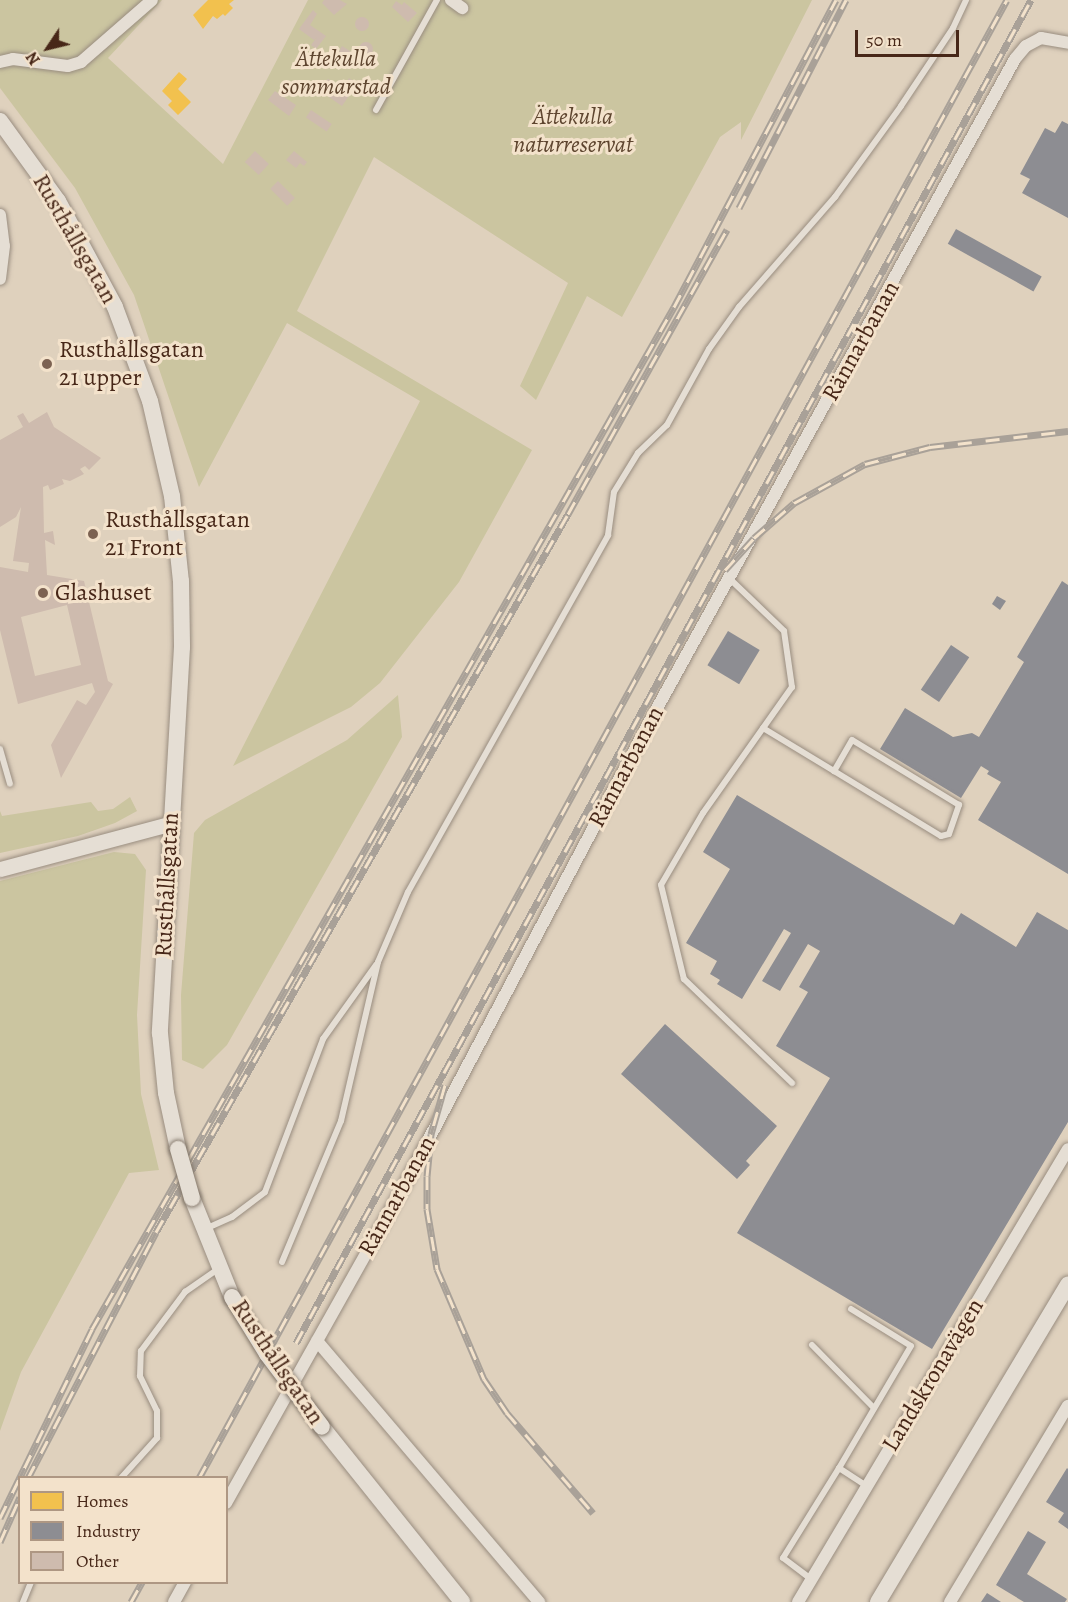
<!DOCTYPE html>
<meta charset="utf-8">
<style>
body{margin:0}
#map{position:relative;width:1068px;height:1602px;overflow:hidden;background:#dfd1bd;font-family:Alegreya,serif}
div>[style]{position:absolute}
[style*='--x']{left:calc(var(--x)*1px);top:calc(var(--y)*1px);width:calc(var(--w)*1px);rotate:calc(var(--a)*1deg)}
.green>*{inset:0;background:#cbc5a0}
.homes>*{inset:0;background:#f2c14e}
.industry>*{inset:0;background:#8d8d92;transform-origin:0 0}
.building>*{inset:0;background:#cebbae;transform-origin:0 0}
.round{border-radius:50%}
.roads{filter:drop-shadow(0 0 2px #998d80) drop-shadow(0 0 2px #998d80)}
.service>*{height:6px;margin:-3px;padding:0 3px;transform-origin:3px;border-radius:3px;background:#e5ded4}
.minor>*{height:12px;margin:-6px;padding:0 6px;transform-origin:6px;border-radius:6px;background:#e5ded4}
.tertiary>*{height:15px;margin:-7.5px;padding:0 7.5px;transform-origin:7.5px;border-radius:7.5px;background:#e5ded4}
.secondary>*{height:16px;margin:-8px;padding:0 8px;transform-origin:8px;border-radius:8px;background:#e5ded4}
.rail>*{height:7px;margin-top:-3.5px;transform-origin:0;background:repeating-linear-gradient(90deg,#f3e2cb 0 14px,#a9a198 0 28px);box-sizing:border-box;border-block:2px solid #a9a198}
.bridges{filter:drop-shadow(0 0 2px #83776a) drop-shadow(0 0 2px #83776a)}
.secondary-bridge>*{height:16px;margin:-8px;padding:0 8px;transform-origin:8px;border-radius:8px;background:#e5ded4}
.dots>*{width:16px;height:16px;translate:-50% -50%;box-sizing:border-box;border:3px solid #f3e2cb;border-radius:50%}
span{translate:-50% -50%;white-space:nowrap;text-align:center;line-height:1.15;-webkit-text-stroke:6px #f3e2cb;paint-order:stroke}
.park-label{font-size:24px;color:#5e452f;font-style:italic}
.street-label{font-size:24px;color:#472718}
.poi-label{font-size:24px;color:#472718}
.left{translate:0 -50%;text-align:left}
.legend{position:absolute;left:18px;top:1476px;width:210px;height:108px;box-sizing:border-box;background:#f3e2cb;border:2px solid #ae9783;margin:0;padding:8px 10px;list-style:none;font-size:18px;color:#472718}
.legend li{display:flex;align-items:center;gap:12px;height:30px}
.legend b{width:30px;border:2px solid #ae9783}
.north{position:absolute;left:18px;top:18px;width:60px;height:60px;-webkit-text-stroke:4px #f3e2cb;paint-order:stroke;rotate:235deg;font-size:16px;font-weight:700;line-height:24px;text-align:center;color:#472718}
.north::after{content:'';display:block;margin:auto;width:21px;height:27px;background:#472718;clip-path:polygon(50% 0,100% 100%,50% 72%,0 100%)}
.scale{position:absolute;left:855px;top:30px;width:104px;height:27px;box-sizing:border-box;border:3px solid #472718;border-top:0;padding-left:8px;font-size:18px;line-height:21px;white-space:nowrap;color:#472718;-webkit-text-stroke:4px #f3e2cb;paint-order:stroke}
</style>
<div id="map">
<div class="green">
<i style="clip-path:polygon(0 0,162px 0,108px 58px,223px 164px,308px 0,812px 0,741px 140px,741px 122px,720px 137px,622px 317px,587px 296px,536px 400px,520px 386px,568px 283px,374px 157px,297px 311px,532px 450px,459px 582px,380px 683px,351px 707px,233px 766px,420px 401px,287px 323px,199px 487px,134px 295px,75px 188px,0 88px)"></i>
<i style="clip-path:polygon(398px 695px,402px 737px,227px 1045px,203px 1069px,182px 1060px,181px 995px,194px 833px,205px 820px,347px 740px)"></i>
<i style="clip-path:polygon(130px 797px,137px 811px,115px 823px,78px 836px,0 853px,0 811px,2px 816px,91px 802px,98px 811px,113px 809px)"></i>
<i style="clip-path:polygon(114px 852px,135px 854px,146px 870px,137px 1015px,141px 1094px,159px 1170px,129px 1173px,21px 1372px,0 1431px,0 881px)"></i>
</div>
<div class="homes">
<i style="clip-path:polygon(208px 0,234px 0,229px 4px,233px 8px,225px 16px,223px 14px,217px 19px,213px 16px,203px 29px,193px 15px)"></i>
<i style="clip-path:polygon(179px 72px,187px 79px,178px 89px,191px 102px,178px 115px,168px 105px,172px 101px,162px 91px)"></i>
</div>
<div class="industry">
<i style="clip-path:polygon(1062px 121px,1068px 124px,1068px 218px,1022px 193px,1030px 179px,1020px 174px,1045px 128px,1055px 133px)"></i>
<i style="left:956px;top:229px;width:98px;height:17px;rotate:29deg"></i>
<i style="clip-path:polygon(1062px 581px,1068px 585px,1068px 874px,978px 820px,1001px 782px,987px 774px,989px 771px,981px 766px,961px 798px,880px 749px,905px 708px,953px 737px,972px 733px,979px 737px,1024px 662px,1017px 657px)"></i>
<i style="clip-path:polygon(997px 596px,1006px 601px,1000px 610px,992px 604px)"></i>
<i style="left:728px;top:631px;width:37px;height:40px;rotate:31deg"></i>
<i style="left:951px;top:645px;width:22px;height:54px;rotate:34deg"></i>
<i style="clip-path:polygon(737px 795px,954px 925px,961px 913px,1016px 947px,1037px 912px,1068px 930px,1068px 1122px,932px 1349px,737px 1233px,830px 1078px,776px 1046px,808px 992px,799px 987px,820px 951px,808px 944px,780px 991px,762px 981px,791px 933px,784px 929px,742px 999px,717px 984px,720px 980px,710px 974px,717px 961px,686px 943px,730px 869px,703px 852px)"></i>
<i style="clip-path:polygon(665px 1024px,777px 1126px,746px 1161px,750px 1165px,737px 1179px,621px 1074px)"></i>
<i style="clip-path:polygon(1067px 1468px,1068px 1469px,1068px 1529px,1058px 1522px,1064px 1513px,1046px 1502px)"></i>
<i style="clip-path:polygon(1028px 1531px,1046px 1542px,1027px 1574px,1067px 1599px,1065px 1602px,1024px 1602px,996px 1585px)"></i>
<i style="clip-path:polygon(987px 1593px,1001px 1602px,981px 1602px)"></i>
</div>
<div class="building">
<i style="clip-path:polygon(324px 0,340px 0,347px 4px,334px 15px,322px 3px)"></i>
<i style="clip-path:polygon(396px 1px,402px 5px,404px 2px,417px 13px,408px 22px,392px 7px)"></i>
<i style="clip-path:polygon(313px 10px,317px 14px,310px 25px,326px 36px,316px 49px,311px 45px,317px 37px,314px 40px,299px 29px)"></i>
<i class="round" style="left:355px;top:17px;width:14px;height:14px"></i>
<i class="round" style="left:359px;top:42px;width:14px;height:14px"></i>
<i style="clip-path:polygon(342px 46px,358px 56px,350px 69px,337px 55px)"></i>
<i style="clip-path:polygon(349px 78px,357px 84px,342px 106px,317px 89px,328px 79px,339px 85px,336px 90px,329px 86px,339px 93px)"></i>
<i style="clip-path:polygon(275px 91px,296px 105px,289px 116px,268px 100px)"></i>
<i style="left:311px;top:110px;width:25px;height:9px;rotate:34deg"></i>
<i style="left:255px;top:151px;width:19px;height:15px;rotate:43deg"></i>
<i style="clip-path:polygon(294px 151px,307px 162px,304px 166px,300px 163px,296px 168px,286px 160px)"></i>
<i style="left:278px;top:181px;width:24px;height:11px;rotate:45deg"></i>
<i style="clip-path:polygon(evenodd,47px 412px,54px 427px,101px 458px,89px 470px,85px 466px,80px 469px,84px 474px,70px 481px,62px 479px,64px 484px,50px 490px,48px 485px,43px 487px,44px 533px,53px 531px,55px 545px,45px 540px,47px 575px,84px 581px,108px 681px,113px 684px,61px 778px,51px 745px,77px 700px,86px 705px,95px 692px,92px 683px,18px 704px,0 630px,0 567px,28px 572px,29px 563px,13px 561px,21px 507px,16px 517px,0 527px,0 440px,23px 427px,17px 416px,23px 413px,29px 423px,47px 412px,67px 605px,81px 665px,35px 676px,21px 617px,67px 605px)"></i>
</div>
<div class="roads">
<div class="service">
<i style="--x:376;--y:110;--w:126;--a:-61"></i>
<i style="--x:730;--y:579;--w:75;--a:43.9"></i>
<i style="--x:784;--y:631;--w:57;--a:81.9"></i>
<i style="--x:792;--y:687;--w:154;--a:125.2"></i>
<i style="--x:703;--y:813;--w:83;--a:120.3"></i>
<i style="--x:661;--y:885;--w:97;--a:76.3"></i>
<i style="--x:684;--y:979;--w:150;--a:43.9"></i>
<i style="--x:763;--y:728;--w:83;--a:31.2"></i>
<i style="--x:834;--y:771;--w:125;--a:31.3"></i>
<i style="--x:941;--y:836;--w:8;--a:-14"></i>
<i style="--x:949;--y:834;--w:31;--a:-71"></i>
<i style="--x:959;--y:805;--w:125;--a:-148.7"></i>
<i style="--x:852;--y:740;--w:36;--a:120"></i>
<i style="--x:0;--y:749;--w:36;--a:74"></i>
<i style="--x:205;--y:1229;--w:30;--a:-24"></i>
<i style="--x:232;--y:1217;--w:41;--a:-37.1"></i>
<i style="--x:265;--y:1192;--w:164;--a:-69.2"></i>
<i style="--x:323;--y:1039;--w:91;--a:-54.4"></i>
<i style="--x:282;--y:1262;--w:153;--a:-67.3"></i>
<i style="--x:341;--y:1121;--w:163;--a:-76.9"></i>
<i style="--x:378;--y:962;--w:76;--a:-66.8"></i>
<i style="--x:408;--y:892;--w:409;--a:-60.7"></i>
<i style="--x:608;--y:535;--w:43;--a:-82.1"></i>
<i style="--x:614;--y:492;--w:46;--a:-58.4"></i>
<i style="--x:638;--y:453;--w:40;--a:-44"></i>
<i style="--x:667;--y:425;--w:87;--a:-61.1"></i>
<i style="--x:709;--y:349;--w:52;--a:-54.5"></i>
<i style="--x:739;--y:307;--w:146;--a:-48.9"></i>
<i style="--x:835;--y:197;--w:112;--a:-54"></i>
<i style="--x:901;--y:106;--w:94;--a:-56.3"></i>
<i style="--x:953;--y:28;--w:31;--a:-65"></i>
<i style="--x:851;--y:1309;--w:70;--a:31.7"></i>
<i style="--x:911;--y:1346;--w:142;--a:120.5"></i>
<i style="--x:839;--y:1468;--w:33;--a:33"></i>
<i style="--x:812;--y:1345;--w:88;--a:45.5"></i>
<i style="--x:121;--y:1478;--w:54;--a:-48"></i>
<i style="--x:157;--y:1438;--w:27;--a:-90"></i>
<i style="--x:157;--y:1411;--w:39;--a:-116"></i>
<i style="--x:140;--y:1376;--w:25;--a:-88"></i>
<i style="--x:141;--y:1351;--w:74;--a:-53.3"></i>
<i style="--x:185;--y:1292;--w:40;--a:-34.9"></i>
<i style="--x:811;--y:1579;--w:35;--a:-143"></i>
<i style="--x:783;--y:1558;--w:106;--a:-58.1"></i>
<i style="--x:23;--y:1602;--w:22;--a:-68"></i>
</div>
<div class="minor">
<i style="--x:451;--y:0;--w:14;--a:36"></i>
<i style="--x:0;--y:62;--w:13;--a:-13"></i>
<i style="--x:13;--y:59;--w:55;--a:7.3"></i>
<i style="--x:68;--y:66;--w:14;--a:-17"></i>
<i style="--x:81;--y:62;--w:94;--a:-41.1"></i>
<i style="--x:0;--y:215;--w:31;--a:83"></i>
<i style="--x:4;--y:246;--w:33;--a:97"></i>
<i style="--x:317;--y:1341;--w:343;--a:49.6"></i>
<i style="--x:226;--y:1503;--w:368;--a:-60.7"></i>
<i style="--x:406;--y:1182;--w:522;--a:-62.11"></i>
<i style="--x:650;--y:721;--w:756;--a:-61.13"></i>
<i style="--x:1015;--y:59;--w:17;--a:-50"></i>
<i style="--x:1026;--y:46;--w:17;--a:-28"></i>
<i style="--x:1041;--y:38;--w:27;--a:10"></i>
<i style="--x:174;--y:1602;--w:23;--a:-61"></i>
<i style="--x:798;--y:1602;--w:527;--a:-59.2"></i>
<i style="--x:950;--y:1602;--w:229;--a:-59"></i>
</div>
<div class="tertiary">
<i style="--x:0;--y:869;--w:175;--a:-14.9"></i>
</div>
<div class="secondary">
<i style="--x:0;--y:121;--w:99;--a:54.1"></i>
<i style="--x:58;--y:201;--w:120;--a:61.7"></i>
<i style="--x:115;--y:307;--w:100;--a:69.6"></i>
<i style="--x:150;--y:401;--w:98;--a:77"></i>
<i style="--x:172;--y:496;--w:85;--a:84"></i>
<i style="--x:181;--y:581;--w:66;--a:89.1"></i>
<i style="--x:182;--y:647;--w:387;--a:93.3"></i>
<i style="--x:160;--y:1033;--w:60;--a:84.3"></i>
<i style="--x:166;--y:1093;--w:57;--a:77.9"></i>
<i style="--x:192;--y:1198;--w:107;--a:68"></i>
<i style="--x:322;--y:1427;--w:224;--a:51.3"></i>
<i style="--x:878;--y:1602;--w:370;--a:-59.1"></i>
</div>
</div>
<div class="rail">
<i style="--x:739;--y:208;--w:234;--a:-62.8"></i>
<i style="--x:725;--y:570;--w:43;--a:-47.8"></i>
<i style="--x:754;--y:538;--w:53;--a:-41.2"></i>
<i style="--x:794;--y:503;--w:81;--a:-28.8"></i>
<i style="--x:865;--y:464;--w:67;--a:-14.7"></i>
<i style="--x:930;--y:447;--w:139;--a:-6.6"></i>
<i style="--x:445;--y:1085;--w:51;--a:105.9"></i>
<i style="--x:431;--y:1134;--w:42;--a:95.4"></i>
<i style="--x:427;--y:1176;--w:33;--a:90"></i>
<i style="--x:427;--y:1209;--w:61;--a:80.5"></i>
<i style="--x:437;--y:1269;--w:120;--a:66.9"></i>
<i style="--x:484;--y:1379;--w:41;--a:55.9"></i>
<i style="--x:507;--y:1413;--w:132;--a:49.3"></i>
<i style="--x:296;--y:1343;--w:1531;--a:-61.31"></i>
<i style="--x:28;--y:1478;--w:277;--a:-62.5"></i>
<i style="--x:156;--y:1232;--w:828;--a:-60.15"></i>
<i style="--x:568;--y:514;--w:326;--a:-60.8"></i>
<i style="--x:199;--y:1478;--w:1684;--a:-61.34"></i>
<i style="--x:0;--y:1518;--w:210;--a:-64"></i>
<i style="--x:92;--y:1329;--w:1176;--a:-60.34"></i>
<i style="--x:674;--y:307;--w:347;--a:-62.2"></i>
<i style="--x:0;--y:1542;--w:49;--a:-66"></i>
<i style="--x:131;--y:1602;--w:23;--a:-61"></i>
</div>
<div class="bridges">
<div class="secondary-bridge">
<i style="--x:178;--y:1149;--w:51;--a:74.1"></i>
<i style="--x:232;--y:1297;--w:67;--a:58.4"></i>
<i style="--x:267;--y:1354;--w:91;--a:53"></i>
</div>
</div>
<div class="dots">
<i style="left:47px;top:364px;background:#7c6252"></i>
<i style="left:93px;top:534px;background:#7c6252"></i>
<i style="left:43px;top:593px;background:#7c6252"></i>
</div>
<div class="park-label">
<span style="left:336px;top:73px">Ättekulla<br>sommarstad</span>
<span style="left:573px;top:131px">Ättekulla<br>naturreservat</span>
</div>
<div class="street-label">
<span style="left:75px;top:239px;rotate:60deg">Rusthållsgatan</span>
<span style="left:861px;top:341px;rotate:-61deg">Rännarbanan</span>
<span style="left:626px;top:767px;rotate:-62deg">Rännarbanan</span>
<span style="left:167px;top:885px;rotate:-87deg">Rusthållsgatan</span>
<span style="left:397px;top:1196px;rotate:-61deg">Rännarbanan</span>
<span style="left:278px;top:1362px;rotate:56deg">Rusthållsgatan</span>
<span style="left:933px;top:1375px;rotate:-59deg">Landskronavägen</span>
</div>
<div class="poi-label">
<span class="left" style="left:59px;top:364px">Rusthållsgatan<br>21 upper</span>
<span class="left" style="left:105px;top:534px">Rusthållsgatan<br>21 Front</span>
<span class="left" style="left:55px;top:593px">Glashuset</span>
</div>
<ul class="legend">
<li><b style="height:16px;background:#f2c14e"></b>Homes</li>
<li><b style="height:16px;background:#8d8d92"></b>Industry</li>
<li><b style="height:16px;background:#cebbae"></b>Other</li>
</ul>
<div class="north">N</div>
<div class="scale">50 m</div>
</div>
